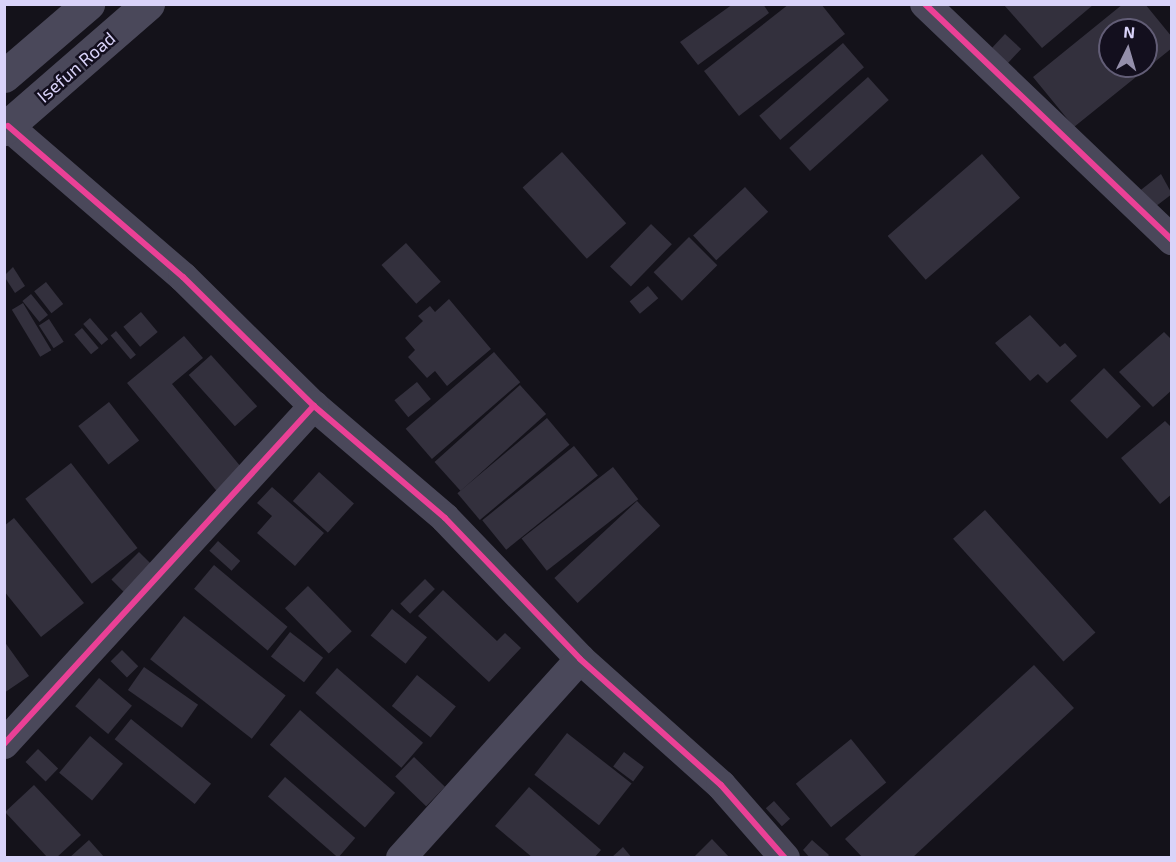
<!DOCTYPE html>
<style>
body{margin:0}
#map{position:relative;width:1176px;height:862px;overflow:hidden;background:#14121a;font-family:"Exo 2",sans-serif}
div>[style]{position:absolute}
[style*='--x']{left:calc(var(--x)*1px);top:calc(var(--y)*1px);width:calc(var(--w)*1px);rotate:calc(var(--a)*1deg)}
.building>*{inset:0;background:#33303d;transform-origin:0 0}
.minor>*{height:30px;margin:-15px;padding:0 15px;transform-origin:15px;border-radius:15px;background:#4a485a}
.tertiary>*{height:33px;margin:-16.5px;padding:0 16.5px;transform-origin:16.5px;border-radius:16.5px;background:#4a485a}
.cycleway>*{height:6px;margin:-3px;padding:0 3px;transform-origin:3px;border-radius:3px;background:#ea4096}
span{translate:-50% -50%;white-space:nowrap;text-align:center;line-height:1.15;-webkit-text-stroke:5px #130f1e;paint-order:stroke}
.street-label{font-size:18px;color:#d9d3f9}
.frame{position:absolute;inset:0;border:6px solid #d9d3f9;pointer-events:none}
.north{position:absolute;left:1098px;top:18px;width:60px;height:60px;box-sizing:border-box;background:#130f1e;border:2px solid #625d76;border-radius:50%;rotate:5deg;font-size:16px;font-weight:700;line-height:24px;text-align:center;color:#d9d3f9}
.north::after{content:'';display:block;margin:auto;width:21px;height:27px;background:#948fab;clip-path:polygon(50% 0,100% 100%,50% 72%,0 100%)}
</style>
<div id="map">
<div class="building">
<i style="clip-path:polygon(733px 4px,763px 4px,769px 13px,698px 65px,680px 42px)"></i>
<i style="clip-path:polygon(789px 4px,821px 4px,845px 34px,739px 116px,704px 71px)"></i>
<i style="clip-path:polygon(evenodd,1123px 4px,1145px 4px,1172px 37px,1172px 48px,1074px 127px,1033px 77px,1123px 4px,1110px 30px,1146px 30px,1146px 66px,1110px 66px,1110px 30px)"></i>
<i style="clip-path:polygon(1004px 5px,1093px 5px,1042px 48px)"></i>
<i style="left:1005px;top:34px;width:22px;height:25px;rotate:43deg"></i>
<i style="left:843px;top:43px;width:32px;height:111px;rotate:49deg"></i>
<i style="left:868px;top:77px;width:31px;height:106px;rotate:48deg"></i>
<i style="left:562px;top:152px;width:96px;height:53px;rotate:48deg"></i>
<i style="left:982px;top:154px;width:58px;height:125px;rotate:49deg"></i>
<i style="clip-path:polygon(1161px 174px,1172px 194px,1151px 210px,1137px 193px)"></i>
<i style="left:745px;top:187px;width:34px;height:71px;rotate:47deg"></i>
<i style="left:651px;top:224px;width:29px;height:59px;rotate:44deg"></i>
<i style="left:689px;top:237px;width:40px;height:50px;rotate:45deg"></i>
<i style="left:406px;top:243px;width:52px;height:33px;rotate:48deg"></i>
<i style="clip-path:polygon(13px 267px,25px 286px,15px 293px,4px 276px)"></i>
<i style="left:46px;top:282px;width:28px;height:15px;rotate:52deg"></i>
<i style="left:648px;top:286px;width:16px;height:24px;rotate:50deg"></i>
<i style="left:31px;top:294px;width:27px;height:11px;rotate:51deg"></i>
<i style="clip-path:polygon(449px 299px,491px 349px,447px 386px,435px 371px,427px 378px,408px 357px,415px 350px,405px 338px,423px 321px,418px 316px,430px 306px,435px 312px)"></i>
<i style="left:23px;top:303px;width:55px;height:13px;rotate:59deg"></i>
<i style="left:141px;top:312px;width:26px;height:23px;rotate:50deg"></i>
<i style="clip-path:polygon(1030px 315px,1060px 347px,1065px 343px,1077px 356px,1047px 383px,1038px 374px,1030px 381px,995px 343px)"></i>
<i style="left:90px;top:318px;width:28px;height:9px;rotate:49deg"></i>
<i style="left:49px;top:319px;width:27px;height:12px;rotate:57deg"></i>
<i style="left:82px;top:328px;width:26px;height:10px;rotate:50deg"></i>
<i style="left:116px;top:331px;width:31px;height:7px;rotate:50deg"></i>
<i style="clip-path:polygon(1164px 332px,1172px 340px,1172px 390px,1153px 407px,1119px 372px)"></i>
<i style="clip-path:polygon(184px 336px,203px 358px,172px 384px,246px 473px,220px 495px,127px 383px)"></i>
<i style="left:494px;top:352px;width:40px;height:117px;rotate:49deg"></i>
<i style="left:211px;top:355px;width:69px;height:30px;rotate:48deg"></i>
<i style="left:1104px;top:368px;width:53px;height:47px;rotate:46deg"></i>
<i style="left:417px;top:382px;width:22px;height:29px;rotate:51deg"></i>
<i style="left:520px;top:385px;width:39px;height:115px;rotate:48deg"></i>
<i style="left:109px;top:402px;width:49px;height:39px;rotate:52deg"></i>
<i style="left:547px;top:418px;width:35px;height:117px;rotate:50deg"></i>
<i style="clip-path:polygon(1165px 421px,1172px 428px,1172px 494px,1160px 504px,1121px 458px)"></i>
<i style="left:574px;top:446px;width:38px;height:118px;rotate:51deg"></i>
<i style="left:71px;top:463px;width:108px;height:58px;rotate:52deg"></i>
<i style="left:613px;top:467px;width:41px;height:116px;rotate:52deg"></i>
<i style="left:319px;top:472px;width:47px;height:39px;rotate:42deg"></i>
<i style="clip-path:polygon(272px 487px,324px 533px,295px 566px,257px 533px,272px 516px,257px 503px)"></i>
<i style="left:637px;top:501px;width:34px;height:113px;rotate:47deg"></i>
<i style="left:985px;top:510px;width:165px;height:43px;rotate:48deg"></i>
<i style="clip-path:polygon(14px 518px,84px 603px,41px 637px,4px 591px,4px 526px)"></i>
<i style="left:218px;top:541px;width:30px;height:13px;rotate:42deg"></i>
<i style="left:139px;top:552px;width:21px;height:39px;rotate:45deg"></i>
<i style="left:214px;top:565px;width:96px;height:31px;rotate:40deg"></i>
<i style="left:425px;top:579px;width:14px;height:35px;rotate:45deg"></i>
<i style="left:308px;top:586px;width:63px;height:32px;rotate:46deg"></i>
<i style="clip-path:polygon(443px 590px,497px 641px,505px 633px,521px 648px,489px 682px,418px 616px)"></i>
<i style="left:392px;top:609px;width:45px;height:34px;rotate:39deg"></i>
<i style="left:184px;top:616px;width:129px;height:55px;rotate:38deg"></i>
<i style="left:290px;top:632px;width:42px;height:31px;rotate:38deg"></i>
<i style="clip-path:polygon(4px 641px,29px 676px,4px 693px)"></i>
<i style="left:122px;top:650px;width:23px;height:16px;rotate:45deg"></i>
<i style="clip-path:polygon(1034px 665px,1074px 708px,912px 858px,863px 858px,845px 839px)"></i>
<i style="left:144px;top:667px;width:66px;height:28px;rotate:35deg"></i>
<i style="left:337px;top:668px;width:114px;height:33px;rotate:41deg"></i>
<i style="left:417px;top:675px;width:50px;height:40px;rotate:39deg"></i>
<i style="left:99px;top:678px;width:43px;height:37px;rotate:40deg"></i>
<i style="left:300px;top:710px;width:126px;height:46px;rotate:41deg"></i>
<i style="left:131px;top:719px;width:103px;height:26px;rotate:39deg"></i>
<i style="left:567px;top:733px;width:82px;height:53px;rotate:38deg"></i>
<i style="left:90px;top:736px;width:43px;height:48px;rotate:40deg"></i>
<i style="left:851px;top:739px;width:56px;height:71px;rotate:51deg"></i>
<i style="left:38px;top:749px;width:28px;height:18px;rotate:44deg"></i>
<i style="left:624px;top:752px;width:25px;height:18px;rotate:37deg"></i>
<i style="left:414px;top:757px;width:43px;height:27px;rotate:44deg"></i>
<i style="left:285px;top:777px;width:93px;height:26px;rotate:41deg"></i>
<i style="clip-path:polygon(34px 785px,81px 835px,56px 858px,48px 858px,5px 812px)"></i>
<i style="clip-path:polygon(529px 787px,601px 850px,594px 858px,533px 858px,495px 826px)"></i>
<i style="left:774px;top:801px;width:24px;height:11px;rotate:48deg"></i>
<i style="clip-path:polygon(712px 839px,730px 858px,693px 858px)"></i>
<i style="clip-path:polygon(89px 840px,105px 858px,69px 858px)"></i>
<i style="clip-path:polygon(812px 840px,829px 855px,826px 858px,810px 858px,803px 850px)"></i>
<i style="clip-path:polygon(623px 847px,632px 858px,611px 858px)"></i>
</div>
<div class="minor">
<i style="--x:925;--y:4;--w:342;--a:43.7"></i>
<i style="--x:8;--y:126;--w:231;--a:40.8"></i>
<i style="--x:183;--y:277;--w:184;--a:44.6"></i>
<i style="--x:314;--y:406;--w:172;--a:40.5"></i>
<i style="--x:445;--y:518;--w:195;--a:46.2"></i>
<i style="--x:580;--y:659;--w:189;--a:41.8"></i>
<i style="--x:721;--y:785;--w:97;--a:48.8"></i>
<i style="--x:4;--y:744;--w:459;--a:-47.5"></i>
<i style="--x:401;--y:858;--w:268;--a:-48"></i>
</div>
<div class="tertiary">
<i style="--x:4;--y:76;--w:111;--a:-40.6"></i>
<i style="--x:4;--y:129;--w:191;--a:-41"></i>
</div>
<div class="cycleway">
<i style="--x:925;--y:4;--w:342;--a:43.7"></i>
<i style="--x:8;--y:126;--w:231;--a:40.8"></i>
<i style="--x:183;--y:277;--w:184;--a:44.6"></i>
<i style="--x:314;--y:406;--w:172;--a:40.5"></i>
<i style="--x:445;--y:518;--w:195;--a:46.2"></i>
<i style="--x:580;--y:659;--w:189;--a:41.8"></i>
<i style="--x:721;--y:785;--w:97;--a:48.8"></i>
<i style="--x:4;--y:744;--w:459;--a:-47.5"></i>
</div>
<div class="street-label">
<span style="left:76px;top:67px;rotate:-41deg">Isefun Road</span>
</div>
<div class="frame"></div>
<div class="north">N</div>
</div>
